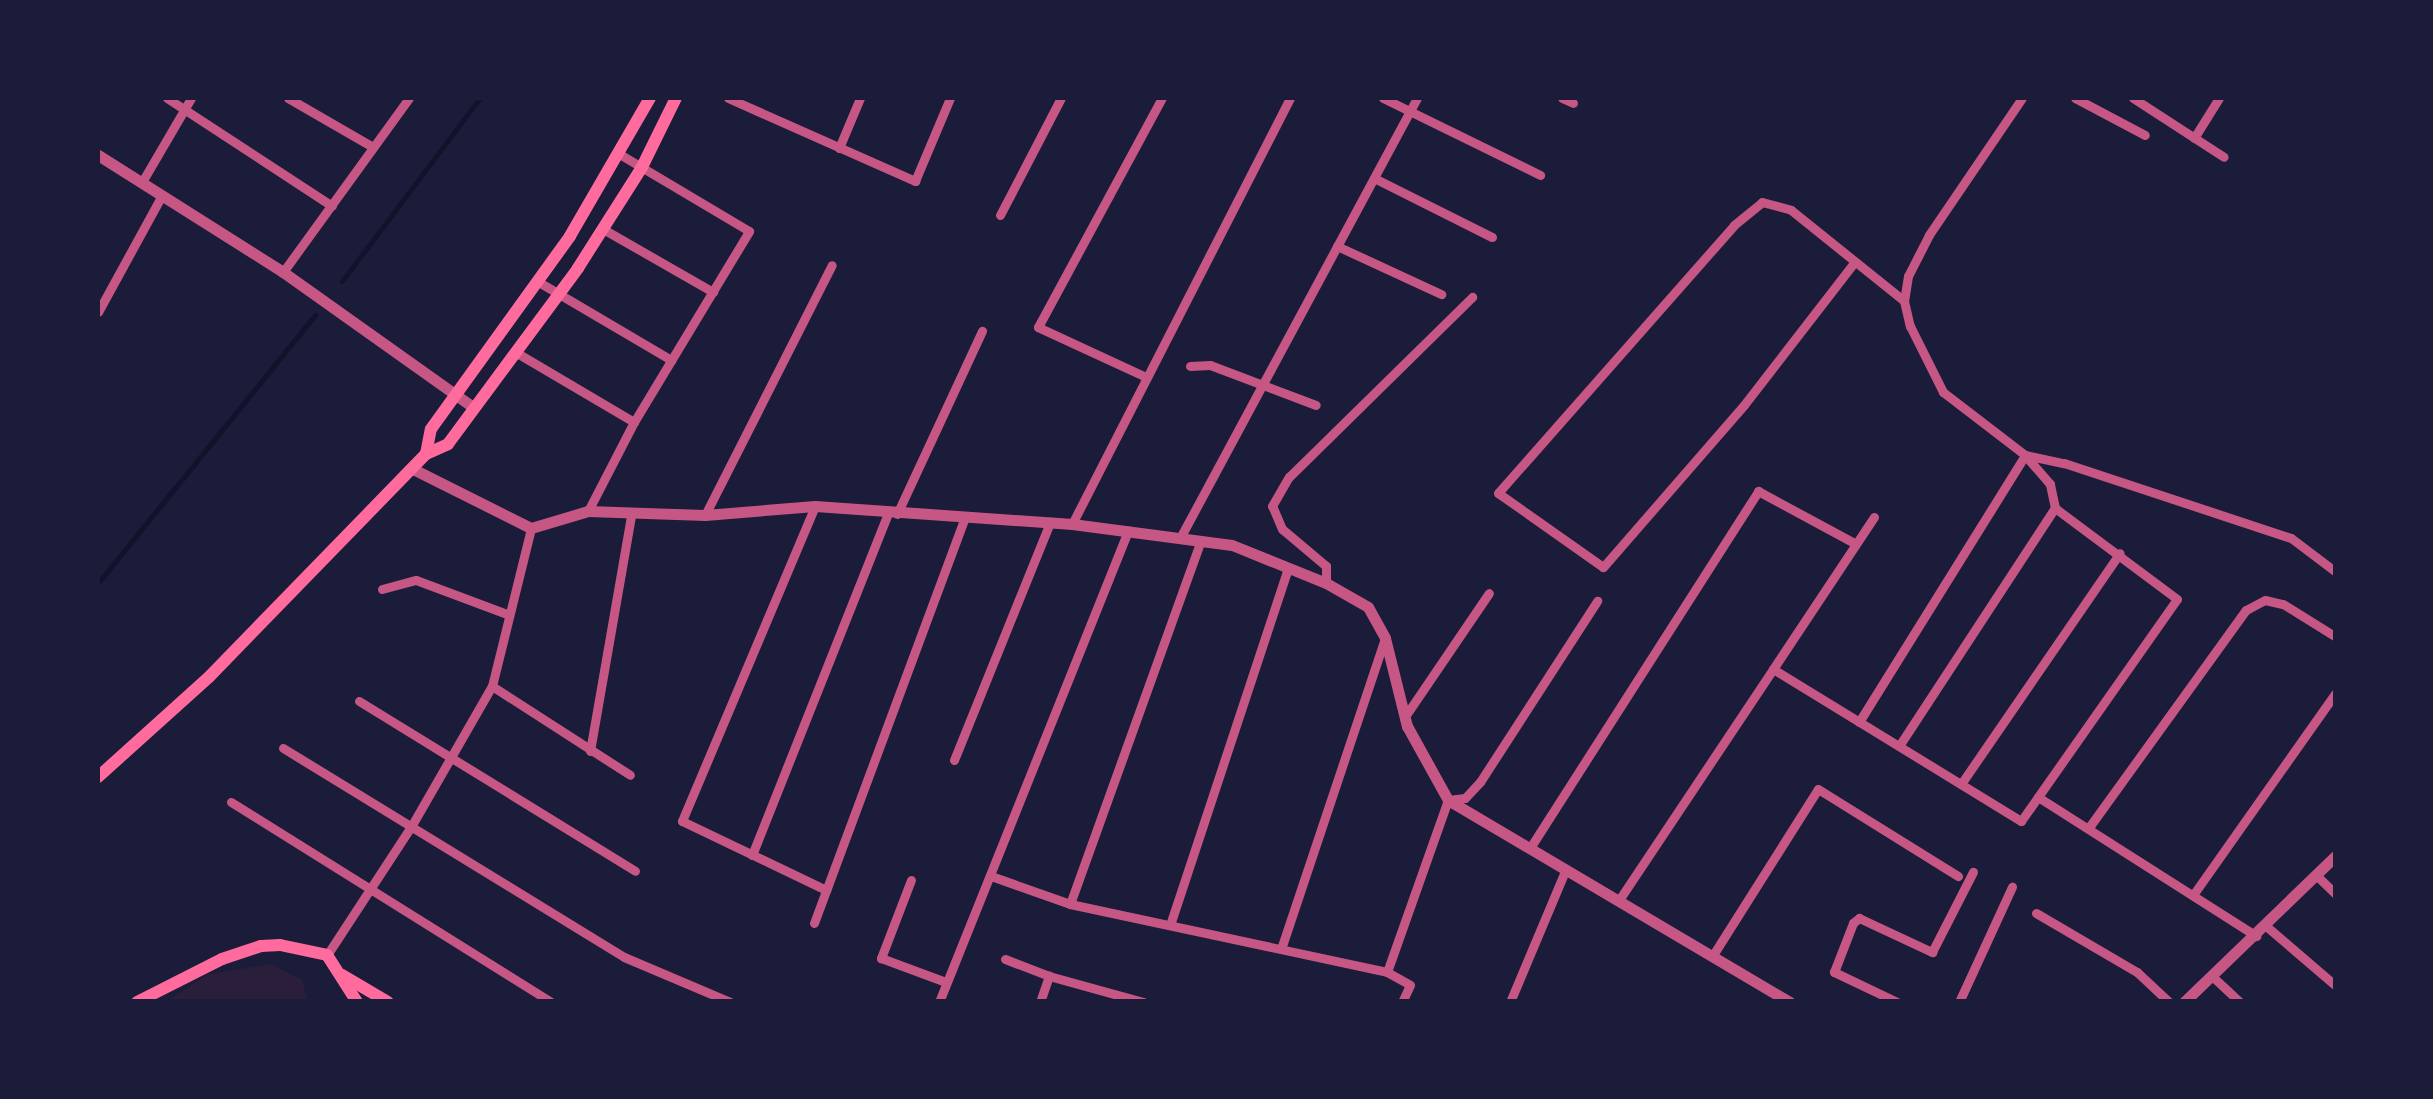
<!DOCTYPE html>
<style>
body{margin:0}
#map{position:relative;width:2433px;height:1099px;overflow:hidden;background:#1b1b3a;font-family:"Roboto Serif",serif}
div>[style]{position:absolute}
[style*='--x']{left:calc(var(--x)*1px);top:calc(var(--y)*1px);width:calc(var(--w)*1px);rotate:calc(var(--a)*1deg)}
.green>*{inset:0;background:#2a1e3b}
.stream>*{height:5px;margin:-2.5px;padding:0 2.5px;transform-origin:2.5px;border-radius:2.5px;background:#12122b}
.minor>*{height:9px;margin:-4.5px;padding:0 4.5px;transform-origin:4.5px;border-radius:4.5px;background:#c65784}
.tertiary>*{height:11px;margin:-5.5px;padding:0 5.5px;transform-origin:5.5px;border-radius:5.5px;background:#c65784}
.secondary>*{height:12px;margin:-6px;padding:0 6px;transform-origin:6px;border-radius:6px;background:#ff6b9d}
span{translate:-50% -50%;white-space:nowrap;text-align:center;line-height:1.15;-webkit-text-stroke:9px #1b1b3a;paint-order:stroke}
.frame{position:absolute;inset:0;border:100px solid #1b1b3a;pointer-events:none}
</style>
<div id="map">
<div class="green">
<i style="clip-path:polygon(271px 964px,302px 980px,308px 1001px,168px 1001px,208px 974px)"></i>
</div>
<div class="stream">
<i style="--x:342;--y:281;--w:229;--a:-53"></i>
<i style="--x:98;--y:583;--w:345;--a:-51"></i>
</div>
<div class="minor">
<i style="--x:167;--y:98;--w:197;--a:33.2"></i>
<i style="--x:288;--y:98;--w:98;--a:30"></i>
<i style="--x:728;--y:98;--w:205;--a:23.9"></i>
<i style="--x:915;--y:181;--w:90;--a:-67.1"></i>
<i style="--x:1383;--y:98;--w:175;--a:26.1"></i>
<i style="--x:1562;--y:98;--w:12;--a:24"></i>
<i style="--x:2022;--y:98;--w:166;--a:124.2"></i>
<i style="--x:1929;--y:235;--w:46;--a:117.1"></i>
<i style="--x:1908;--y:276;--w:25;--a:99"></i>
<i style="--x:1904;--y:301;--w:26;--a:77"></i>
<i style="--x:1910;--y:326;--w:74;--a:63.4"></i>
<i style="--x:1943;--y:392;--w:103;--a:37.5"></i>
<i style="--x:2025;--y:455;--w:40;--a:12"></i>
<i style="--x:2064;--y:463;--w:239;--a:18.3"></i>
<i style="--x:2291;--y:538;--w:56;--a:37.1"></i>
<i style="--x:2075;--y:98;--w:79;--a:27.9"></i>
<i style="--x:2133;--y:98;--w:108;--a:33"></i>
<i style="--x:2194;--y:138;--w:47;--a:-58"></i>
<i style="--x:839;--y:148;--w:54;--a:-67.2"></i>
<i style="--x:1374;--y:178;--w:132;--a:26.6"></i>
<i style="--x:142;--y:182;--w:97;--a:-59.7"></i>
<i style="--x:1000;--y:215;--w:132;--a:-62.5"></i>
<i style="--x:603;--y:229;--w:127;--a:29.8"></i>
<i style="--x:1337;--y:246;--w:115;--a:24.8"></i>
<i style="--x:1853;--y:264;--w:178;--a:127.7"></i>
<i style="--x:1744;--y:405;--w:215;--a:131"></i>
<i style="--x:1603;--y:567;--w:128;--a:-144.8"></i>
<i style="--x:1498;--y:493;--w:357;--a:-48.6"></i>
<i style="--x:1734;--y:225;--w:36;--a:-39"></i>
<i style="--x:1762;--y:202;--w:30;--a:15"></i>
<i style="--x:1791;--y:210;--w:145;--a:38.8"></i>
<i style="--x:283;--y:272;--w:215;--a:-54.1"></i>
<i style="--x:537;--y:281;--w:156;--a:30.5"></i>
<i style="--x:98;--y:312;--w:133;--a:-61.3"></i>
<i style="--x:517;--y:353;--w:136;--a:30.5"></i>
<i style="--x:1190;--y:366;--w:20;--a:-3"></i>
<i style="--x:1210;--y:365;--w:113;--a:20.7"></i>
<i style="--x:1146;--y:377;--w:119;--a:-155.2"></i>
<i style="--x:1038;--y:327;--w:260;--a:-61.6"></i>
<i style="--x:815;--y:506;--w:342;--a:112.9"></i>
<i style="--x:682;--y:821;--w:160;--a:25.6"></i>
<i style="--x:588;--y:511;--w:100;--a:-62.7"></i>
<i style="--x:634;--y:422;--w:223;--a:-58.9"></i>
<i style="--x:749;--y:231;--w:149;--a:-149.3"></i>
<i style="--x:897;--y:514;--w:202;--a:-65.1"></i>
<i style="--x:705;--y:515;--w:280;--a:-63.1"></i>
<i style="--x:1874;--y:517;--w:182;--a:123.6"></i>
<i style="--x:1773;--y:669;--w:291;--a:31.5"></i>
<i style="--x:2021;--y:821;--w:271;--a:-54.9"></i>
<i style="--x:2177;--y:599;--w:152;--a:-143.3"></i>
<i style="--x:2055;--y:508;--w:25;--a:-102"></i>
<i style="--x:2050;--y:484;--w:38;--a:-131"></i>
<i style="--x:1072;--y:524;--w:479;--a:-62.9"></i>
<i style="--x:1180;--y:538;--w:500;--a:-61.7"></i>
<i style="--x:1326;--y:583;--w:17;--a:-90"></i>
<i style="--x:1326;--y:566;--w:57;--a:-139.9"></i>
<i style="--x:1282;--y:529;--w:25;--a:-113"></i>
<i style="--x:1272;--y:506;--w:34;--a:-60"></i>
<i style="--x:1289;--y:477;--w:257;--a:-44.5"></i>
<i style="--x:382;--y:589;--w:35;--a:-15"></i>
<i style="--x:416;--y:580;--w:97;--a:20.5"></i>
<i style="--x:492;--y:686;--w:164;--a:32.8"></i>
<i style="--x:359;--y:701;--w:324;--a:31.6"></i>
<i style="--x:1404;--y:718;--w:151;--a:-55.8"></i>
<i style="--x:1859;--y:722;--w:314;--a:-58.1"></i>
<i style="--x:1899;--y:746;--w:285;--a:-56.8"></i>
<i style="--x:283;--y:748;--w:400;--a:31.5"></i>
<i style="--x:624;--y:957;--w:115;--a:23"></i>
<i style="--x:590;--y:751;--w:240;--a:-80.1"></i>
<i style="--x:954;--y:760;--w:257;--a:-68"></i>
<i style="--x:1961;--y:784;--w:280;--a:-55.5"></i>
<i style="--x:2038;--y:797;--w:259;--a:32.5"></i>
<i style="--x:231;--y:802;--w:377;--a:32"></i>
<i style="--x:2090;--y:826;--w:266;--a:-54.2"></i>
<i style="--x:2246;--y:610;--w:21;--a:-28"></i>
<i style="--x:2265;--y:600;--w:18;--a:13"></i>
<i style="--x:2283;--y:604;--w:62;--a:31.9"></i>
<i style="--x:1530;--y:848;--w:424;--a:-57.4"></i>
<i style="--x:1758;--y:491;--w:111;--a:28.4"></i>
<i style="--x:752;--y:855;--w:367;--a:-68.3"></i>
<i style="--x:2316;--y:875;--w:28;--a:44"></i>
<i style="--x:991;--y:876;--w:84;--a:19.5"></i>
<i style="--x:1070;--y:904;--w:324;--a:12.1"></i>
<i style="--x:1387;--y:972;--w:26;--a:29"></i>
<i style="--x:1410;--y:985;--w:19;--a:115"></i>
<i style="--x:911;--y:880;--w:84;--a:111"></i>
<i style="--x:881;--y:958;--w:69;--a:20.3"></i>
<i style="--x:2193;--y:895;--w:248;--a:-54.8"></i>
<i style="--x:1619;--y:900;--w:278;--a:-56.3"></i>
<i style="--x:1070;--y:904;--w:386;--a:-70.2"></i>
<i style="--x:2036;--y:913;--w:117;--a:30.3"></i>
<i style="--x:2137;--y:972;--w:44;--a:43.2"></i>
<i style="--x:814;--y:923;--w:432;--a:-69.6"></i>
<i style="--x:1170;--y:925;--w:376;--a:-71.7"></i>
<i style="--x:2266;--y:926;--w:92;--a:40.6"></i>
<i style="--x:1282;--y:946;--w:322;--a:-71.5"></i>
<i style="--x:327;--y:955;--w:155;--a:-56.8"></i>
<i style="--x:412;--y:825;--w:160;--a:-60.1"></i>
<i style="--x:492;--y:686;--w:163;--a:-76.1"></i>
<i style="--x:1713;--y:955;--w:196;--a:-57.7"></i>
<i style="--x:1818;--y:789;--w:165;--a:31.9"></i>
<i style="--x:1005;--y:959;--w:47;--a:21.1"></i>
<i style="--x:1049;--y:976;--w:98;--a:15.5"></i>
<i style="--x:1387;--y:972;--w:182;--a:-70.5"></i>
<i style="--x:1448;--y:800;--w:17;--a:-7"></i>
<i style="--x:1465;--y:798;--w:22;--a:-47"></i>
<i style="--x:1480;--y:782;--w:216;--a:-57.1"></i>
<i style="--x:2213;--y:977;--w:37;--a:43"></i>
<i style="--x:939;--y:1002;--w:508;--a:-68.14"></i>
<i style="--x:1040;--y:1002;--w:28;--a:-71"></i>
<i style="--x:1510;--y:1002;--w:144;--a:-67.2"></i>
<i style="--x:1897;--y:1002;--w:70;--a:-154.5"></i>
<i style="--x:1834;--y:972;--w:53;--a:-68.8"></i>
<i style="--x:1853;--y:923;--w:8;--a:-40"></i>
<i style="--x:1859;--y:918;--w:81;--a:25"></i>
<i style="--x:1932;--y:952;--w:90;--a:-62.9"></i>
<i style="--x:1959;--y:1002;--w:127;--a:-65.3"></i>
</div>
<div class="tertiary">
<i style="--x:98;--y:155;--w:219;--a:32.3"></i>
<i style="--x:283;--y:272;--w:233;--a:35.4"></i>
<i style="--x:411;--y:468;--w:134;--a:26.6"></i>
<i style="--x:531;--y:528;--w:59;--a:-16.6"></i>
<i style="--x:588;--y:511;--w:117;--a:2"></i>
<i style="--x:705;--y:515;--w:110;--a:-4.7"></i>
<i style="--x:815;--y:506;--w:258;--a:4"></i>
<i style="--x:1072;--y:524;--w:161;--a:7.5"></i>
<i style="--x:1232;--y:545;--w:101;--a:22"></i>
<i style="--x:1326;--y:583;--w:48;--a:29.7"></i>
<i style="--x:1368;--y:607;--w:35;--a:61"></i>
<i style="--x:1385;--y:638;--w:91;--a:76"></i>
<i style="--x:1407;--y:726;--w:85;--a:61"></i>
<i style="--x:1448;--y:800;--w:397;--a:30.6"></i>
<i style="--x:2184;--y:1002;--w:211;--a:-44"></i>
</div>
<div class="secondary">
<i style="--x:426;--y:454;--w:25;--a:-79"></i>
<i style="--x:431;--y:429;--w:238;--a:-54.2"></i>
<i style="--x:570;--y:236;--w:160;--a:-59.9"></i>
<i style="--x:98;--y:777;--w:149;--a:-42"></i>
<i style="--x:209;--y:677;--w:311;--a:-45.8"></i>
<i style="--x:426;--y:454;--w:24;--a:-24"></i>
<i style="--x:448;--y:444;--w:219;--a:-53.5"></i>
<i style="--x:578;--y:268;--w:120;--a:-57.6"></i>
<i style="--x:642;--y:167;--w:77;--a:-63.8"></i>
<i style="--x:342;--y:975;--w:53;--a:30.4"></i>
<i style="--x:137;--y:1002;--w:95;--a:-26.8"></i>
<i style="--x:222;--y:959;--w:41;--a:-18.4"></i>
<i style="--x:261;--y:946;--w:19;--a:-3"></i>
<i style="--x:280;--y:945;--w:48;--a:12"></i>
<i style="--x:327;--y:955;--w:56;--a:57.4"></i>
</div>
<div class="frame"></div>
</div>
